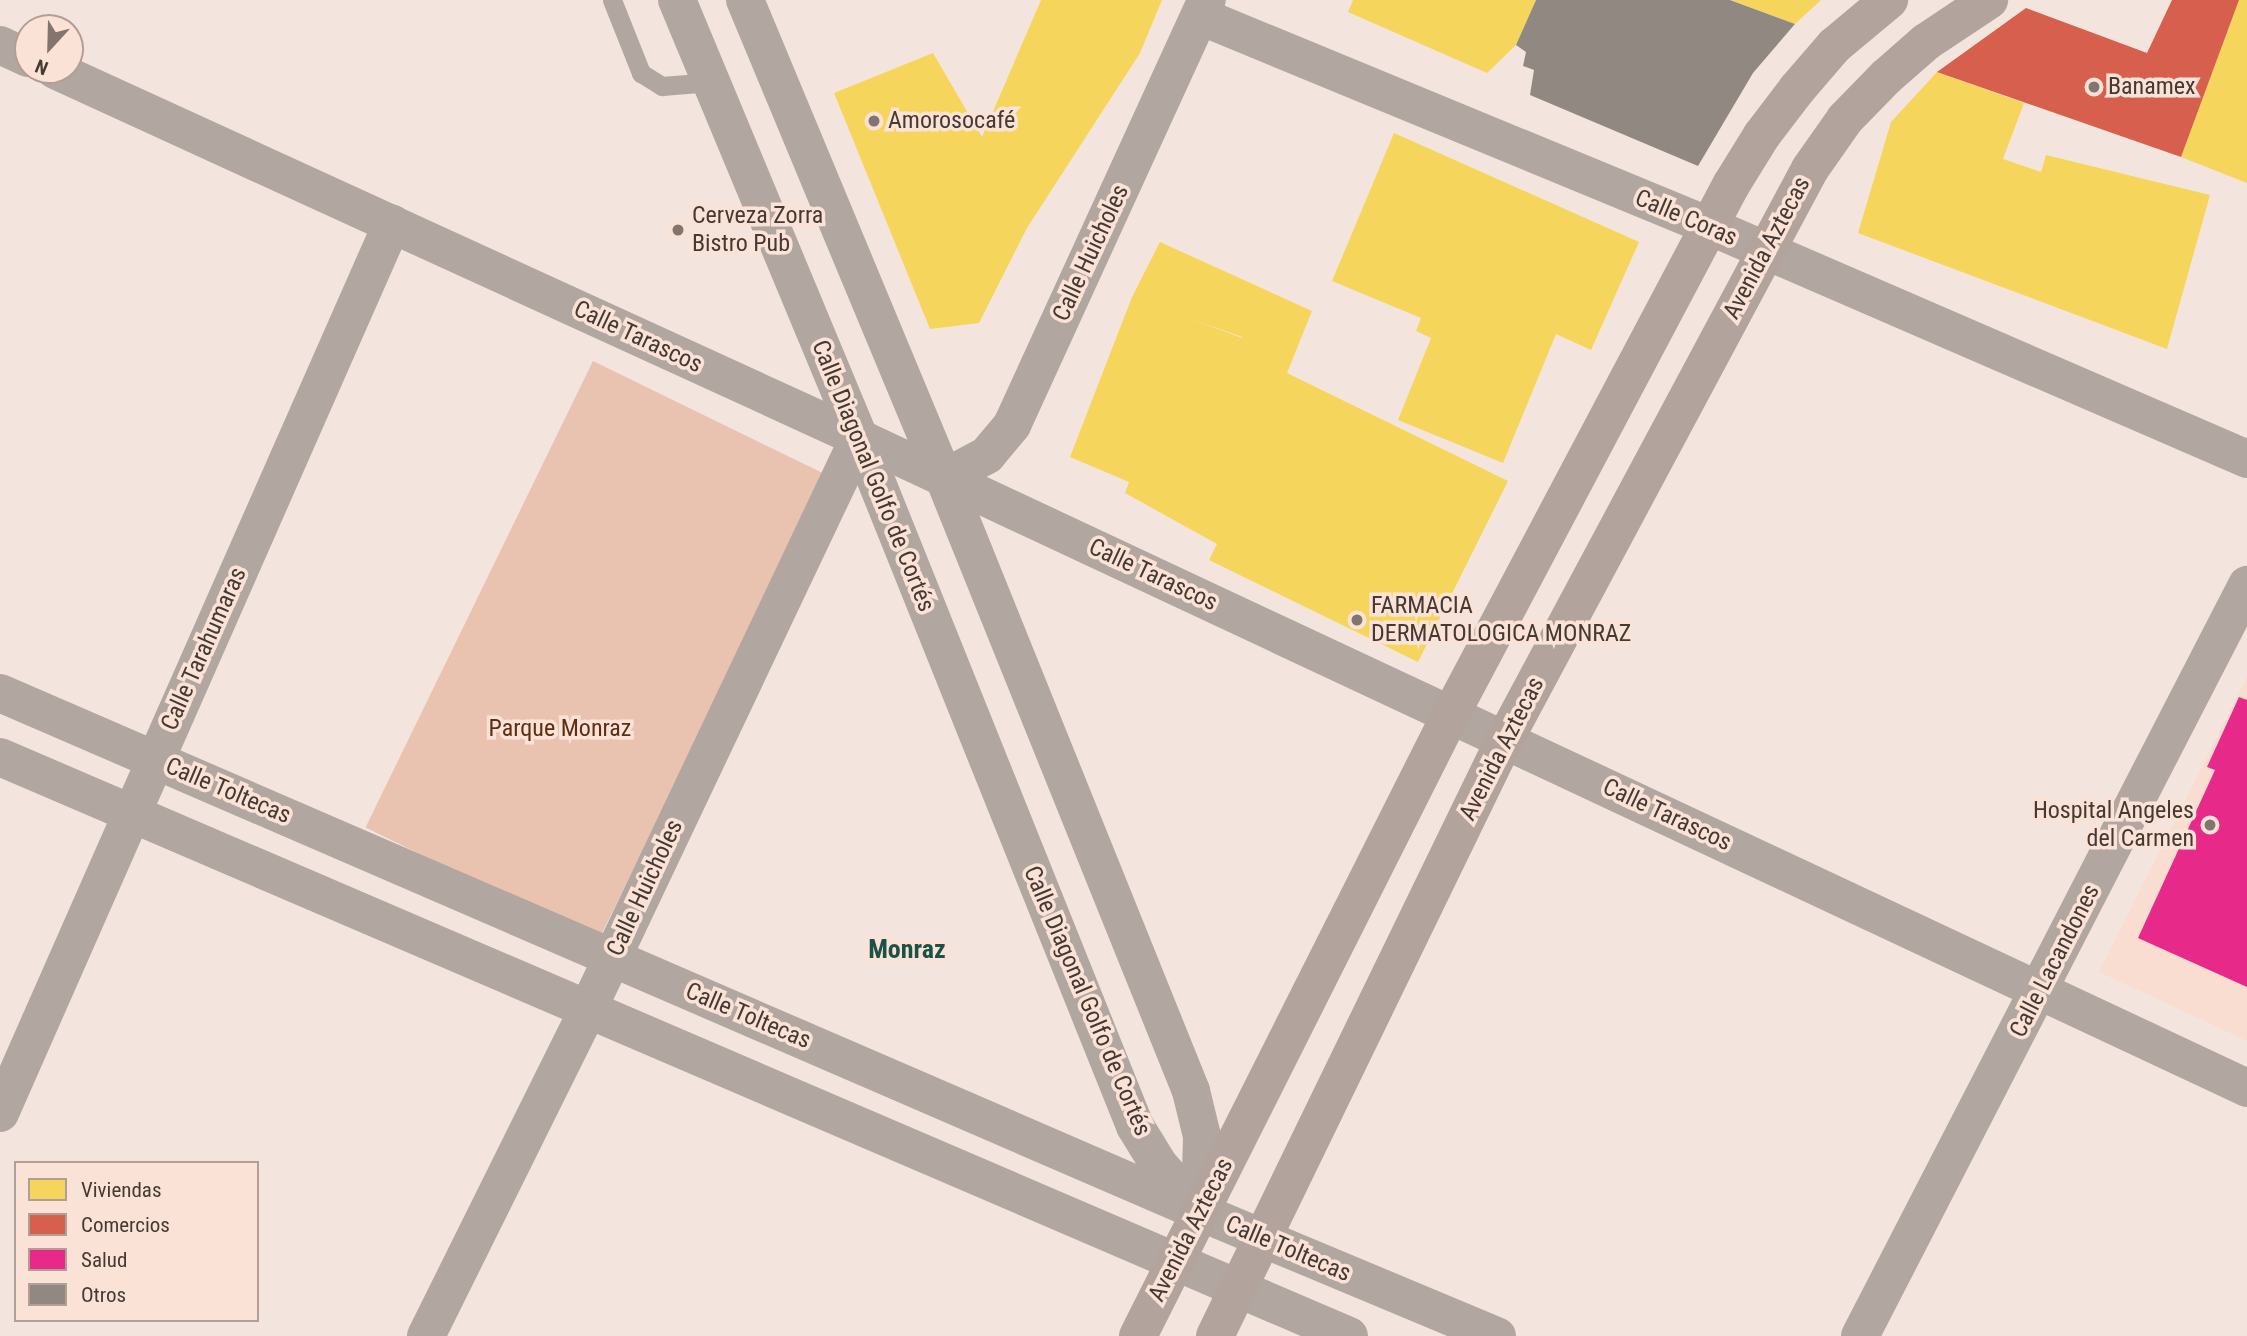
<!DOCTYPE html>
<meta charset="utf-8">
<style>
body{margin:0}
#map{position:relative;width:2247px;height:1336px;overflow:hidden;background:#f3e5de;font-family:"Roboto Condensed",sans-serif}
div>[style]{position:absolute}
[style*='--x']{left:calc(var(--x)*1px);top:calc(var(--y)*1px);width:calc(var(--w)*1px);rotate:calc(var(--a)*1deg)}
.built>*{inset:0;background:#f9ddd0}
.green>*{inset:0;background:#e9c3b0;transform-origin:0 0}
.homes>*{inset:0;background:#f6d55c}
.shops>*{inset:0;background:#d6604d}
.health>*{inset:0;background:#e7298a}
.building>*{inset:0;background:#928882}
.lane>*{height:19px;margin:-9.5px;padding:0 9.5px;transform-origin:9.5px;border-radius:9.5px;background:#b2a6a0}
.street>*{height:38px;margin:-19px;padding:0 19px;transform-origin:19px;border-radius:19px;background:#b2a6a0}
.secondary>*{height:38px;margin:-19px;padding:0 19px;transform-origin:19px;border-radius:19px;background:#b2a49d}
.dots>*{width:19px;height:19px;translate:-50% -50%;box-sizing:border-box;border:4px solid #fbe2d6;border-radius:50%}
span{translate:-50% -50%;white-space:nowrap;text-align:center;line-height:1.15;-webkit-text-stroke:7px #fbe2d6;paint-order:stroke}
.poi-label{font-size:24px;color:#453933}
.left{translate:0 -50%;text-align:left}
.right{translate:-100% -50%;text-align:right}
.street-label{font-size:24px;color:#453933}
.park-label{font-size:24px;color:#5d2e13}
.neighbourhood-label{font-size:26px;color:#1a5248;font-weight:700}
.legend{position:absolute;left:14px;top:1161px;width:245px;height:161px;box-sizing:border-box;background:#fbe2d6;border:2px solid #b29e95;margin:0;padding:9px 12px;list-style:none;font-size:21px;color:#453933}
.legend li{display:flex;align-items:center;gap:14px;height:35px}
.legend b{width:35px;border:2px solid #b29e95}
.north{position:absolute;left:14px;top:14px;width:70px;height:70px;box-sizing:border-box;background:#fbe2d6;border:2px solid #b29e95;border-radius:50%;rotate:202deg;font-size:19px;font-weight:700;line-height:28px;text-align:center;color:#453933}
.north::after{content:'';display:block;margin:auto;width:24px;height:32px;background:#82756f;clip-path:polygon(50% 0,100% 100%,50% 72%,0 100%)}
</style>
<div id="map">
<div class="built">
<i style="clip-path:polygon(2247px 677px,2247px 1041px,2099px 972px)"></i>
</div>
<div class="green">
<i style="left:593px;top:361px;width:259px;height:519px;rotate:26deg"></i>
</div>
<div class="homes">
<i style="clip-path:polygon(1041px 0,1162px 0,1140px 53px,1027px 228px,979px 323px,930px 329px,834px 93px,933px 53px,982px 137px)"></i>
<i style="clip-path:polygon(1353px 0,1536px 0,1516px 45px,1487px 73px,1348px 12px)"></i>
<i style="clip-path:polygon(1731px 0,1821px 0,1795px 24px)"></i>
<i style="clip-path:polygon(2239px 0,2247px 0,2247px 183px,2181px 157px)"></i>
<i style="clip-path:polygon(1937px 72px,2024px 103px,2003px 159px,2041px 172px,2046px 155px,2210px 195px,2167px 349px,1858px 233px,1891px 122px)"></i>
<i style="clip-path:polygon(1394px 133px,1639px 242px,1591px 350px,1556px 334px,1503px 463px,1398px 420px,1431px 338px,1416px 331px,1421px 318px,1332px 281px)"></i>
<i style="clip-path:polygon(evenodd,1160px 242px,1312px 311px,1287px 373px,1508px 481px,1418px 662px,1209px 560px,1217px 544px,1125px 493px,1129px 482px,1070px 457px,1132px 297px,1160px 242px,1189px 318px,1242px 337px,1242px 338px,1189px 318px)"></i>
</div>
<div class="shops">
<i style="clip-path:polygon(2172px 0,2239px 0,2181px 157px,1937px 72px,2026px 8px,2147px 53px)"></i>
</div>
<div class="health">
<i style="clip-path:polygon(2239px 697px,2247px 700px,2247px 987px,2138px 938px,2215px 770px,2207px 767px)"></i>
</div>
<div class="building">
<i style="clip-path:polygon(1536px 0,1730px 0,1795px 24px,1753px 73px,1698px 166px,1530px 95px,1534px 70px,1523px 66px,1526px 52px,1516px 45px)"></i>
</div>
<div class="lane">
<i style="--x:612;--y:0;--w:79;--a:68.3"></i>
<i style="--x:641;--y:73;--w:25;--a:32"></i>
<i style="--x:662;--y:86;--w:49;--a:-4.7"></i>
</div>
<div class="street">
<i style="--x:677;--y:0;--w:474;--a:67.4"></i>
<i style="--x:859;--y:438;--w:741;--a:68.14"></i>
<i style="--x:1135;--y:1126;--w:46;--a:58.4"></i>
<i style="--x:1159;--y:1165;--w:53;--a:48.8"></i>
<i style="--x:745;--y:0;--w:518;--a:67.4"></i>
<i style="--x:944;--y:478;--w:661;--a:68.05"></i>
<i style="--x:1191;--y:1091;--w:46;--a:76.3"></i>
<i style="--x:1202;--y:1136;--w:76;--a:91.5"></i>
<i style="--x:1200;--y:16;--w:551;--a:22.42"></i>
<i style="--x:1709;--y:226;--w:586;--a:23.42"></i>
<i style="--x:0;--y:45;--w:31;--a:25"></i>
<i style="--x:55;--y:70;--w:884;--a:24.59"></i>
<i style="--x:859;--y:438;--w:1533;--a:25.09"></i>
<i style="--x:944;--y:478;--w:49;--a:-28.1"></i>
<i style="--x:987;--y:455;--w:39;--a:-50"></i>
<i style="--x:1012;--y:425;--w:468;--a:-65.4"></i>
<i style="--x:0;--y:693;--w:1307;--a:23.39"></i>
<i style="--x:1200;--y:1212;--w:322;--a:22.7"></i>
<i style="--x:0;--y:757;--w:1468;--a:23.23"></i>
<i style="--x:0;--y:1113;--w:972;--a:-66.21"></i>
<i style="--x:426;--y:1336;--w:363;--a:-63.6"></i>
<i style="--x:587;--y:1011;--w:634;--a:-64.61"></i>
<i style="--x:1860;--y:1336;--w:845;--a:-62.74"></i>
</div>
<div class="secondary">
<i style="--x:1138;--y:1336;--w:696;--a:-63.29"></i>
<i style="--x:1451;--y:714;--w:599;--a:-62.11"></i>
<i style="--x:1731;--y:185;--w:59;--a:-58.2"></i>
<i style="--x:1762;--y:135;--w:58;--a:-52.7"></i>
<i style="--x:1797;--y:89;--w:57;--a:-49.3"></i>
<i style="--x:1834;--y:46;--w:72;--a:-39.9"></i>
<i style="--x:1215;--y:1336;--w:664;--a:-64.09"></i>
<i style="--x:1505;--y:739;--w:646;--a:-61.85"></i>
<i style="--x:1810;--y:169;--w:61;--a:-55"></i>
<i style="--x:1845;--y:119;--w:59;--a:-45.7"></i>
<i style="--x:1886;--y:77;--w:53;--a:-41.2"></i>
<i style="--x:1926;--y:42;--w:76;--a:-33.7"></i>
</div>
<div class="dots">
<i style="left:2094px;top:87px;background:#82756f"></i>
<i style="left:874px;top:121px;background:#82756f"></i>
<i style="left:678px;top:230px;background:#82756f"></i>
<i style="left:1357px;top:620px;background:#82756f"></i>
<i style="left:2210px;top:825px;background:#82756f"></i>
</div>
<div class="poi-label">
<span class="left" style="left:2108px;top:87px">Banamex</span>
<span class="left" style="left:888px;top:121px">Amorosocafé</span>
<span class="left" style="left:692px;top:230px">Cerveza Zorra<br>Bistro Pub</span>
<span class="left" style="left:1371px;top:620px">FARMACIA<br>DERMATOLOGICA MONRAZ</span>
<span class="right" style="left:2194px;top:825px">Hospital Angeles<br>del Carmen</span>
</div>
<div class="street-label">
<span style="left:1686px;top:218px;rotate:23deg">Calle Coras</span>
<span style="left:1767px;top:248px;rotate:-62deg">Avenida Aztecas</span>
<span style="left:1091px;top:253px;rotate:-65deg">Calle Huicholes</span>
<span style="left:638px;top:337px;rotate:25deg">Calle Tarascos</span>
<span style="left:873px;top:476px;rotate:68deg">Calle Diagonal Golfo de Cortés</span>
<span style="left:1153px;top:575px;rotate:25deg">Calle Tarascos</span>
<span style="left:204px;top:649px;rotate:-66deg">Calle Tarahumaras</span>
<span style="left:1502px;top:749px;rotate:-63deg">Avenida Aztecas</span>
<span style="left:228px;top:791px;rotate:23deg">Calle Toltecas</span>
<span style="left:1667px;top:815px;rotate:25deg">Calle Tarascos</span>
<span style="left:645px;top:888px;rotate:-65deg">Calle Huicholes</span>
<span style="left:2055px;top:961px;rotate:-63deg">Calle Lacandones</span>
<span style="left:1087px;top:1001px;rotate:67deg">Calle Diagonal Golfo de Cortés</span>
<span style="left:748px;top:1016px;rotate:23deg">Calle Toltecas</span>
<span style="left:1191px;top:1230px;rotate:-63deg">Avenida Aztecas</span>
<span style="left:1288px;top:1249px;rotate:23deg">Calle Toltecas</span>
</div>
<div class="park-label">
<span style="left:560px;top:729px">Parque Monraz</span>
</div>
<div class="neighbourhood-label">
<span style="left:907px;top:950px">Monraz</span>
</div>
<ul class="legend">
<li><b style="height:19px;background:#f6d55c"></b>Viviendas</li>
<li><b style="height:19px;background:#d6604d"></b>Comercios</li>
<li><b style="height:19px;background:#e7298a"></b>Salud</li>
<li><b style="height:19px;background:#928882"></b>Otros</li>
</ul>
<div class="north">N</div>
</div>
